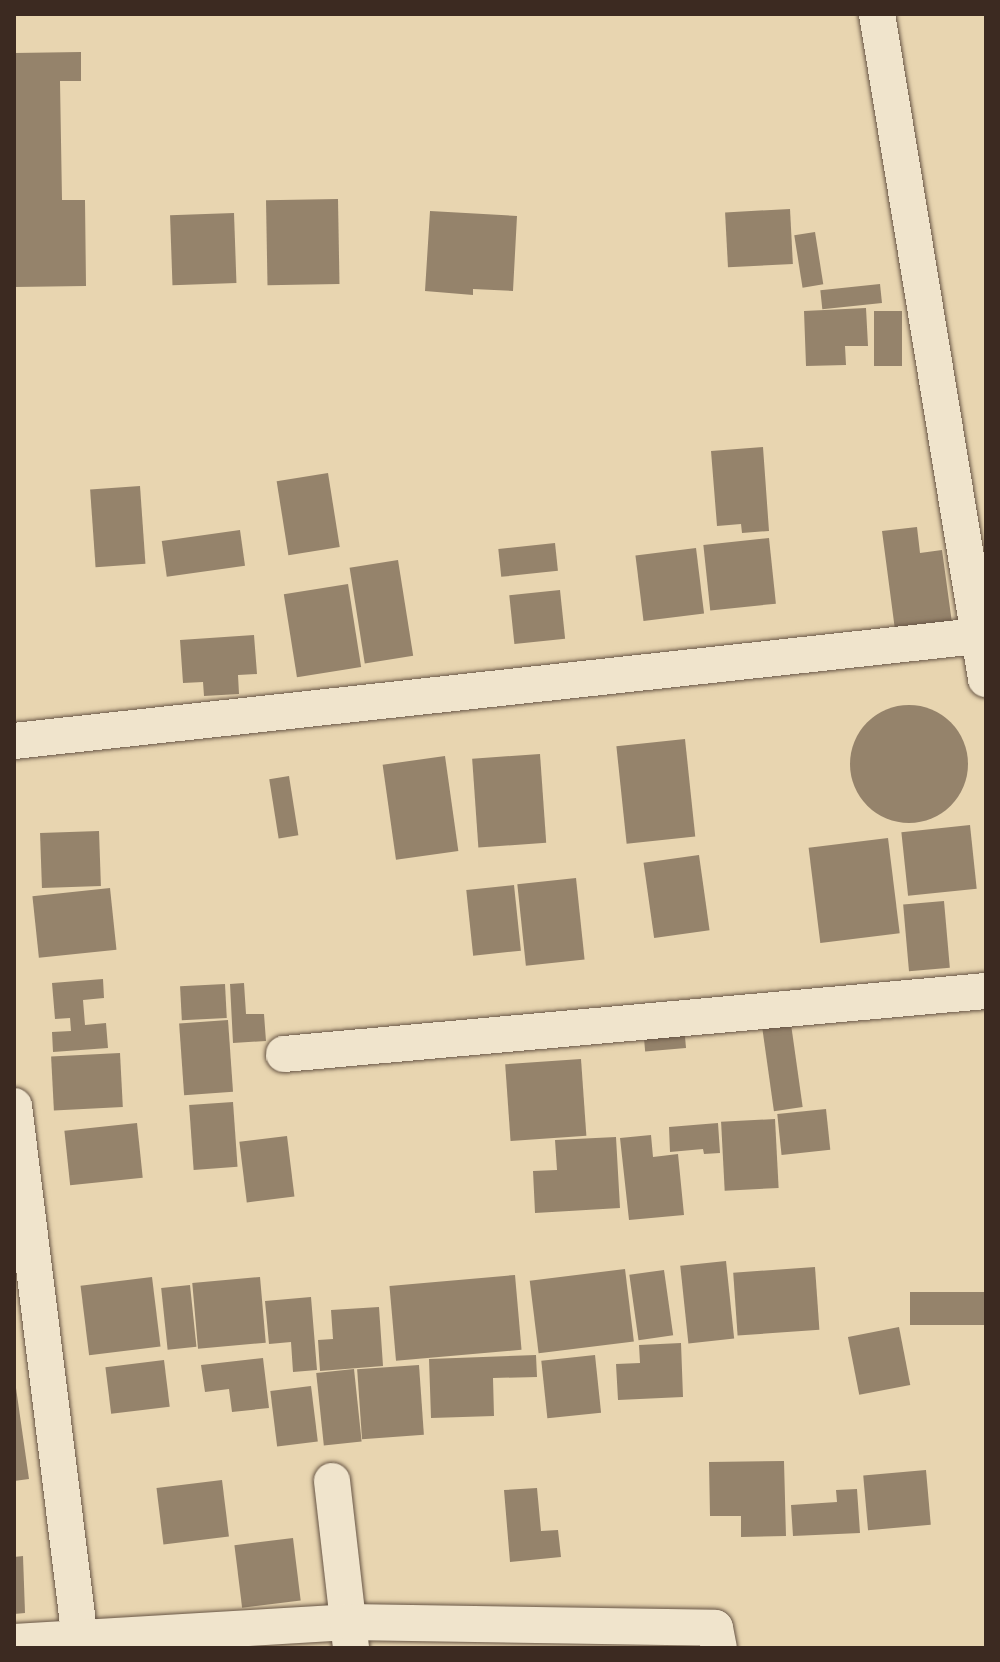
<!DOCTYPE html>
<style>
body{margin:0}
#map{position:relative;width:1000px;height:1662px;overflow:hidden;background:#e8d5b0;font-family:"IM FELL French Canon",serif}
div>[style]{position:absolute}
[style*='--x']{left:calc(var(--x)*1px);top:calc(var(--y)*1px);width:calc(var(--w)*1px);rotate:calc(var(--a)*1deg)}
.building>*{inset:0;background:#95836b;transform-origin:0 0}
.round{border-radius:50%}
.roads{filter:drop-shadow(0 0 2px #675545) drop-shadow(0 0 2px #675545)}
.street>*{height:36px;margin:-18px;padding:0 18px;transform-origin:18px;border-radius:18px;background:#f0e4cc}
span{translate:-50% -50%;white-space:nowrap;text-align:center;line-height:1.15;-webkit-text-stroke:6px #f0e4cc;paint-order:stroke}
.frame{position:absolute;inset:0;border:16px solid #3c2a21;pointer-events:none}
</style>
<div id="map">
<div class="building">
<i style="clip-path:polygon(81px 52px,81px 81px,60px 81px,62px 200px,85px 200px,86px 286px,14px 287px,14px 53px)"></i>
<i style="left:338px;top:199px;width:85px;height:72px;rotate:89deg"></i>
<i style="left:790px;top:209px;width:55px;height:65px;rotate:87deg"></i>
<i style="clip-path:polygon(430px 211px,517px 216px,513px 291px,473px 289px,473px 295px,425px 291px)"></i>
<i style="left:234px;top:213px;width:70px;height:64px;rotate:88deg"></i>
<i style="left:815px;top:232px;width:53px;height:21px;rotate:81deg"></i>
<i style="left:880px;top:284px;width:19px;height:60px;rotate:84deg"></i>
<i style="clip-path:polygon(866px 308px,868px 346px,845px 346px,846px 365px,806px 366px,804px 311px)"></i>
<i style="left:874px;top:311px;width:28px;height:55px"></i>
<i style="clip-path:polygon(763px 447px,769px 531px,742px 533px,741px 524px,717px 526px,711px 451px)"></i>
<i style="left:328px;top:473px;width:75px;height:52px;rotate:81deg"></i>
<i style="left:140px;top:486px;width:78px;height:50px;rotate:86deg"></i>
<i style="clip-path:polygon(917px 527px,920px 553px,942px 550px,952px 623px,895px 630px,882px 531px)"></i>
<i style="left:240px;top:530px;width:36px;height:79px;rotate:82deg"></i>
<i style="left:769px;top:538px;width:66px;height:66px;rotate:84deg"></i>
<i style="left:555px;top:543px;width:28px;height:57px;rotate:84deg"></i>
<i style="left:696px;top:548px;width:66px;height:61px;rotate:83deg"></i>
<i style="left:398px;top:560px;width:97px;height:49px;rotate:81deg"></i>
<i style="left:348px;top:584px;width:84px;height:65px;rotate:81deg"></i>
<i style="left:560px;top:590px;width:49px;height:51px;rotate:84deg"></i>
<i style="clip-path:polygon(254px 635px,257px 674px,238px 675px,239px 694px,204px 696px,203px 682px,183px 683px,180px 640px)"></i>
<i class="round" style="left:850px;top:705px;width:118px;height:118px"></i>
<i style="left:685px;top:739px;width:98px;height:69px;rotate:84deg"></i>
<i style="left:540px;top:754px;width:89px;height:68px;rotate:86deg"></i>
<i style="left:445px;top:756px;width:96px;height:63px;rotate:82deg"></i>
<i style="left:289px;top:776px;width:60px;height:20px;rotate:81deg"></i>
<i style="left:970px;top:825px;width:64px;height:69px;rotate:84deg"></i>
<i style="left:99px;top:831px;width:55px;height:59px;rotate:88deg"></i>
<i style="left:888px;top:838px;width:96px;height:80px;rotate:83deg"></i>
<i style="left:699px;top:855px;width:76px;height:56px;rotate:82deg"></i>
<i style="left:576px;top:878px;width:82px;height:59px;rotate:84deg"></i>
<i style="left:514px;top:885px;width:66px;height:48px;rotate:84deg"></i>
<i style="left:110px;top:888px;width:62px;height:78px;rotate:84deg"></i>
<i style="left:944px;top:901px;width:67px;height:41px;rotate:85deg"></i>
<i style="clip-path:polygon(103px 979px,104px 998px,83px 1000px,85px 1025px,106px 1023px,108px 1048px,53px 1052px,52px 1032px,71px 1031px,70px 1018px,55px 1019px,52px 983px)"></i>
<i style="clip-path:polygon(244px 983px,246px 1014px,264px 1014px,266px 1041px,233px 1043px,230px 984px)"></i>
<i style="left:225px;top:984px;width:34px;height:45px;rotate:87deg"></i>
<i style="left:790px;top:1017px;width:91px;height:29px;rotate:82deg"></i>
<i style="left:228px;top:1020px;width:72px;height:49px;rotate:86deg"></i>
<i style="left:684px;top:1025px;width:23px;height:41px;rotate:85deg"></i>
<i style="left:120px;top:1053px;width:54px;height:69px;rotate:87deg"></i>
<i style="left:581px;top:1059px;width:77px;height:76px;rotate:86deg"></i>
<i style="left:233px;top:1102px;width:65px;height:44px;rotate:86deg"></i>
<i style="left:826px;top:1109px;width:41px;height:49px;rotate:84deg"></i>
<i style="left:775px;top:1119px;width:69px;height:54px;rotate:87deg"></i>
<i style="left:137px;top:1123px;width:55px;height:73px;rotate:84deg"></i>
<i style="clip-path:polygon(718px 1123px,720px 1153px,704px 1154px,703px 1149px,670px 1152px,669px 1127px)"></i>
<i style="clip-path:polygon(651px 1135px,653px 1157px,678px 1154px,684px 1215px,629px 1220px,620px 1138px)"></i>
<i style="left:287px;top:1136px;width:61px;height:48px;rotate:83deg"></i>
<i style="clip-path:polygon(616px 1137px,620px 1208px,535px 1213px,533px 1171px,557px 1170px,555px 1140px)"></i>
<i style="left:726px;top:1261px;width:78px;height:46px;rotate:84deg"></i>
<i style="left:815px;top:1267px;width:63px;height:82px;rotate:86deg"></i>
<i style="left:625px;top:1269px;width:73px;height:96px;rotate:83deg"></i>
<i style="left:664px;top:1270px;width:66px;height:35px;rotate:82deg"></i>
<i style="left:515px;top:1275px;width:75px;height:126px;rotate:85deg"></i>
<i style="left:152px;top:1277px;width:70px;height:72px;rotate:83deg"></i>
<i style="left:260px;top:1277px;width:66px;height:68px;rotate:85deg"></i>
<i style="left:190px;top:1285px;width:62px;height:29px;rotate:84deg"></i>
<i style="left:986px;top:1292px;width:33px;height:76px;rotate:90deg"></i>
<i style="clip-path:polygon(311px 1297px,317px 1370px,293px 1372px,291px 1342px,269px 1344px,265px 1301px)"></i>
<i style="clip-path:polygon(379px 1307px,383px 1366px,320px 1371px,318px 1340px,333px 1339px,331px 1310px)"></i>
<i style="left:899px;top:1327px;width:59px;height:52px;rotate:79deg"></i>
<i style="clip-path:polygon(681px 1343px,683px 1397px,618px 1400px,616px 1364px,640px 1363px,639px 1345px)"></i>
<i style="clip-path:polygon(536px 1355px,537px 1377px,493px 1378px,494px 1416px,431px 1418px,429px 1359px)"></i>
<i style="left:595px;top:1355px;width:58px;height:54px;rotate:84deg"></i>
<i style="clip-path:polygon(263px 1358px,269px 1408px,232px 1412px,229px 1389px,205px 1392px,201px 1365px)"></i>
<i style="left:164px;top:1360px;width:47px;height:59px;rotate:83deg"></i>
<i style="left:419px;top:1365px;width:70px;height:62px;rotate:86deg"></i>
<i style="left:354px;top:1369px;width:73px;height:38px;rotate:84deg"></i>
<i style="clip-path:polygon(14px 1374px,29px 1479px,14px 1481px)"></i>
<i style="left:311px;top:1386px;width:56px;height:41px;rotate:83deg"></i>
<i style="clip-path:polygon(784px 1461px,786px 1536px,741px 1537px,741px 1516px,710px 1516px,709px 1462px)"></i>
<i style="left:926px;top:1470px;width:55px;height:63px;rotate:85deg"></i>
<i style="left:222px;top:1480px;width:57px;height:66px;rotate:83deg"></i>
<i style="clip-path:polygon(537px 1488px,541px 1531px,558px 1530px,561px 1557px,510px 1562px,504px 1490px)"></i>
<i style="clip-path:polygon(857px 1489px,860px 1533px,793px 1536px,791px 1505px,837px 1502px,836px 1490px)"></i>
<i style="left:293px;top:1538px;width:63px;height:59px;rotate:83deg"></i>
<i style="clip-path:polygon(23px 1556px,25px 1613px,14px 1614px,14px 1557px)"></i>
</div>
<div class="roads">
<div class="street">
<i style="--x:877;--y:14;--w:674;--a:80.69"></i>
<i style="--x:14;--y:741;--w:978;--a:-6.22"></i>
<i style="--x:284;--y:1054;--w:705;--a:-5.13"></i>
<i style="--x:14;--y:1106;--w:546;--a:82.95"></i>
<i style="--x:332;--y:1481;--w:168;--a:83.5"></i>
<i style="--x:14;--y:1642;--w:335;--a:-3.4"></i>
<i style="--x:348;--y:1622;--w:367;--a:0.9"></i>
<i style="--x:715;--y:1628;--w:20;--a:79"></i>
</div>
</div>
<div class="frame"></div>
</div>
